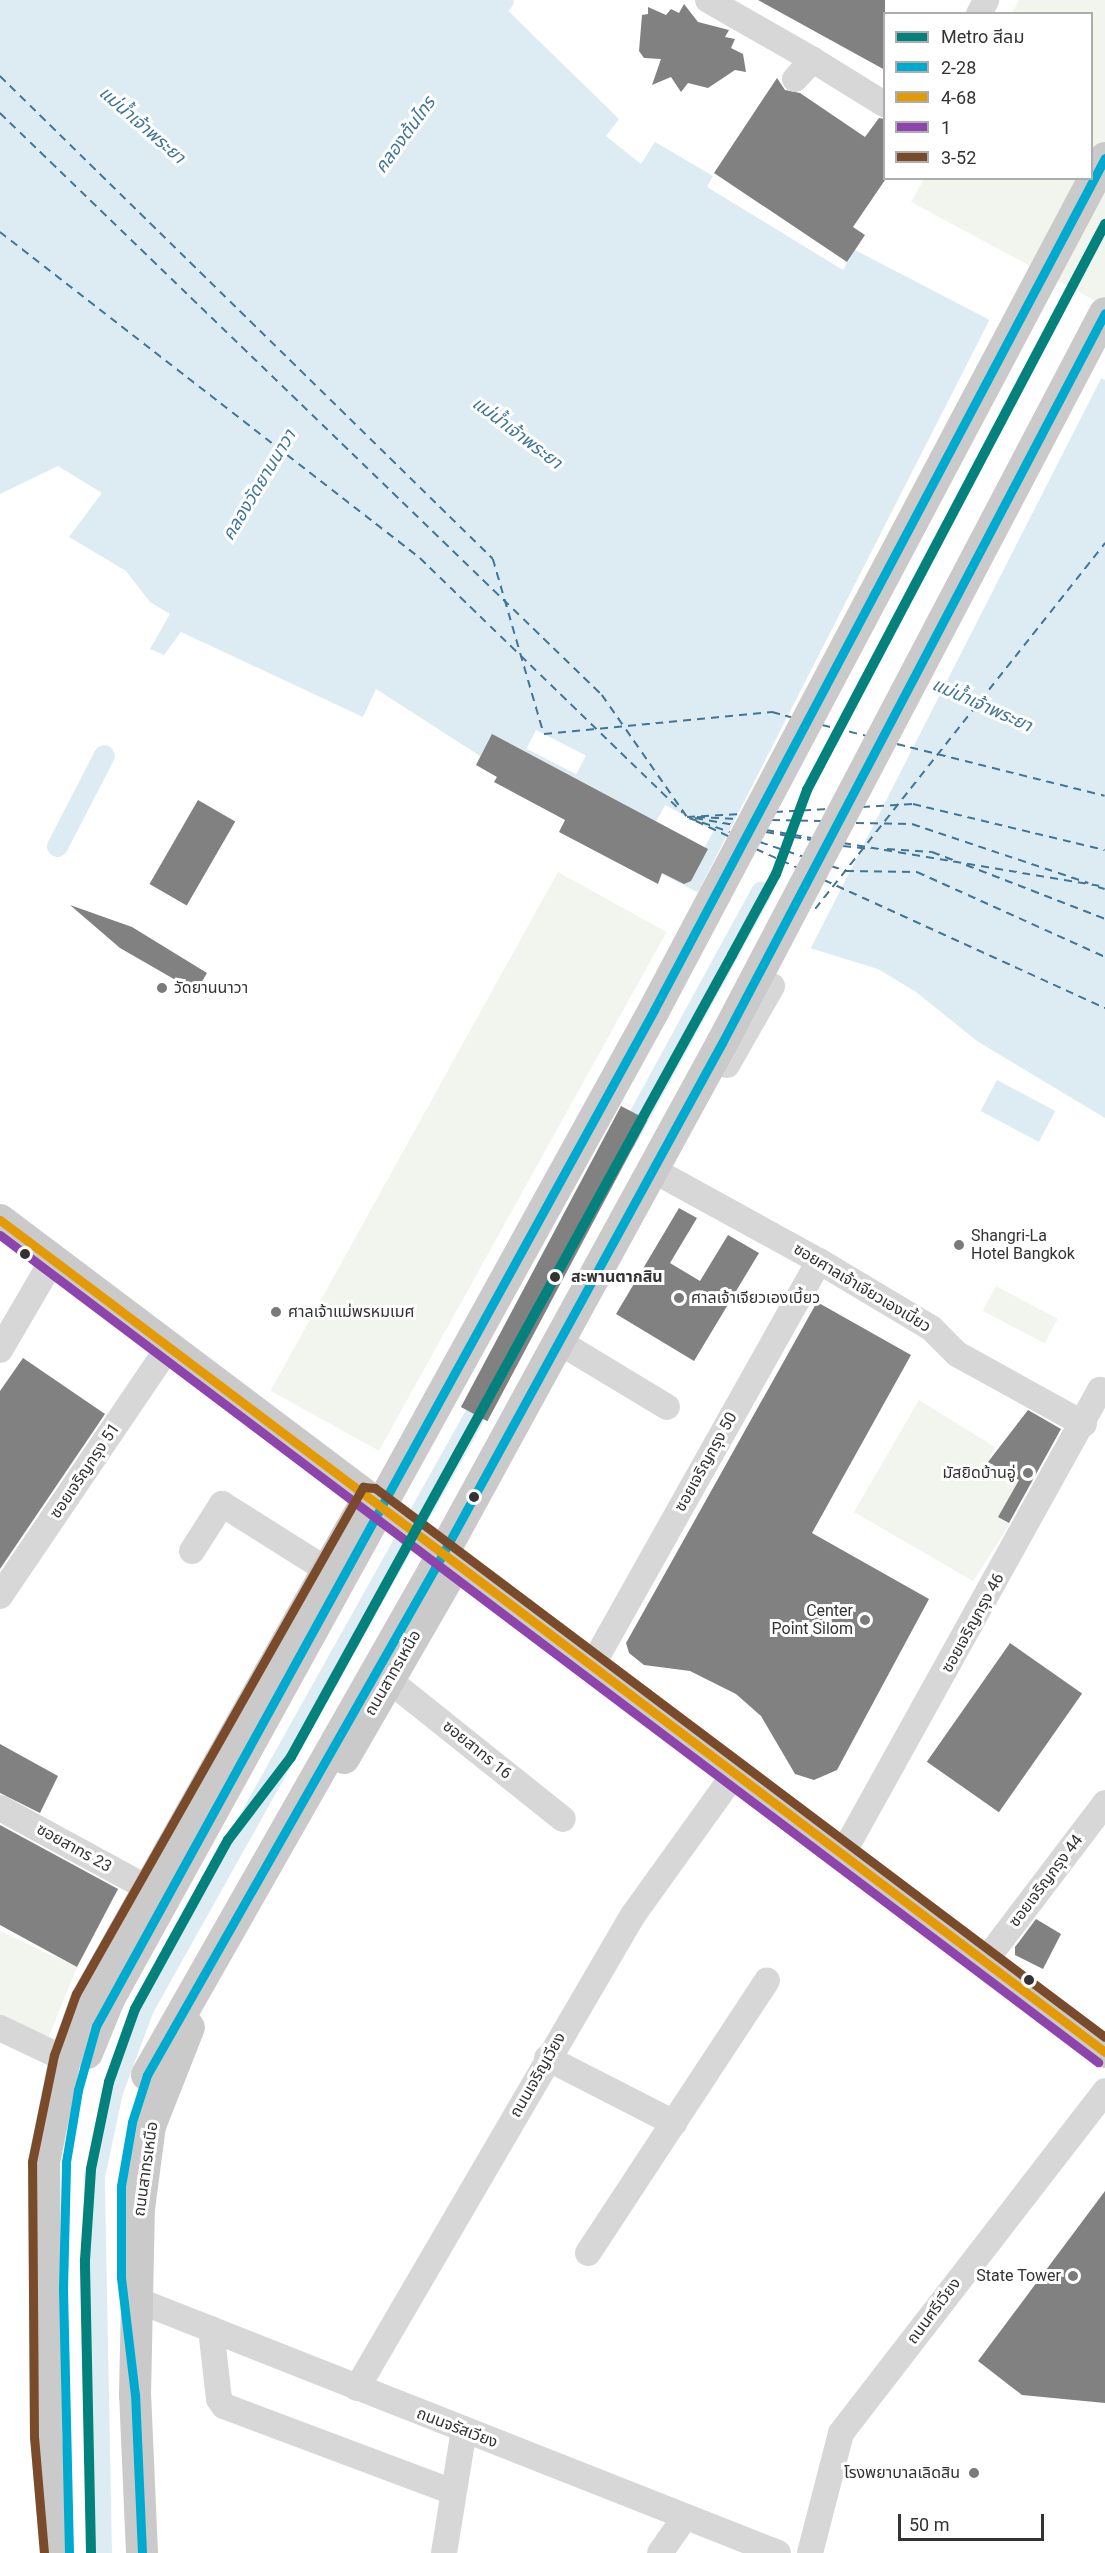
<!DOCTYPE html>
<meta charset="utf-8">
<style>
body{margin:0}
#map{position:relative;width:1105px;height:2553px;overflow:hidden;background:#fff;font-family:Roboto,"Noto Sans Thai",sans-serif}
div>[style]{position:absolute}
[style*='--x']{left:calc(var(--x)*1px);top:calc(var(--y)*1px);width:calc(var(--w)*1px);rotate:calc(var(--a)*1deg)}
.green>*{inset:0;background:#f1f5ed;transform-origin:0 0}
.water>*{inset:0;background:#ddebf3;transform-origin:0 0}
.pier>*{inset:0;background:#fff;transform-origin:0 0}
.canal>*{height:21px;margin:-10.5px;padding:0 10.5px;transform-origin:10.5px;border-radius:10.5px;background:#ddebf3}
.ferry>*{height:1.5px;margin-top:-0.75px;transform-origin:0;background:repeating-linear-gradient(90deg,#3f7597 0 8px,transparent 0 14px)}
.building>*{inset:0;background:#818181;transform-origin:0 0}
.minor>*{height:26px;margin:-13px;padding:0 13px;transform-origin:13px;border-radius:13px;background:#d7d7d7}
.major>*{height:32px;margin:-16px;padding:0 16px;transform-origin:16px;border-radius:16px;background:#cacaca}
.major-bridge>*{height:32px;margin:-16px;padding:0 16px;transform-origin:16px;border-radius:16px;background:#cacaca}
.bus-1>*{height:9px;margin:-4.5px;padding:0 4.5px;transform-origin:4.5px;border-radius:4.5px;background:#00a9ce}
.bus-2>*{height:9px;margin:-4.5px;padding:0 4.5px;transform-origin:4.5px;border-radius:4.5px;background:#e39a05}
.bus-3>*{height:9px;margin:-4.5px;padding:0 4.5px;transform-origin:4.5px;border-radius:4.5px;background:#8e44ad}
.bus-4>*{height:9px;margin:-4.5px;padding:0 4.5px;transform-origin:4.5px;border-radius:4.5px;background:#7a4b2a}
.metro-1>*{height:10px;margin:-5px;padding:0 5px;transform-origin:5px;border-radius:5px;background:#02817d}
.dots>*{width:16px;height:16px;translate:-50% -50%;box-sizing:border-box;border:3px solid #fff;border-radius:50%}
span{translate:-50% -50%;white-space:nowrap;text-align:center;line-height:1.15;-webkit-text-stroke:6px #fff;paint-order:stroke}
.poi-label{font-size:16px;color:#333}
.left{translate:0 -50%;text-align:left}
.right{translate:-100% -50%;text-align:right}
.stop-label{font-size:16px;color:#333;font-weight:700}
.street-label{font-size:16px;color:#333}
.water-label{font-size:18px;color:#3f7597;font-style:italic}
.legend{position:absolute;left:883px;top:12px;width:210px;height:168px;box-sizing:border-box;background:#fff;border:2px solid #adadad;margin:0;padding:8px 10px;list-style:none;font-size:18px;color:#333}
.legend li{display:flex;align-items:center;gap:12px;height:30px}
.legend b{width:30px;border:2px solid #adadad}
.scale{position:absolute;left:898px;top:2514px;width:146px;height:27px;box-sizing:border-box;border:3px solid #333;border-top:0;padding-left:8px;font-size:18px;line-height:21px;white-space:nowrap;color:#333;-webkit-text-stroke:4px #fff;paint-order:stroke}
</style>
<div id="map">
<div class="green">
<i style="clip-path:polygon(1019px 0,1105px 0,1105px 306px,911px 202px,924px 179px,1092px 178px,1092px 14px,1012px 13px)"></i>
<i style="left:558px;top:872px;width:124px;height:593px;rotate:29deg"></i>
<i style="left:996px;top:1286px;width:70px;height:28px;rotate:28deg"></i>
<i style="clip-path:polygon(919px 1400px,995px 1447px,988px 1462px,1019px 1480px,998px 1517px,1010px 1524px,973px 1581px,854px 1512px)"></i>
<i style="clip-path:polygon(0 1931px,77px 1967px,48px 2039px,0 2019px)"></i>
</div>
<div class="water">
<i style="clip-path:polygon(0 0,497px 0,619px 119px,606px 136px,641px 164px,655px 142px,713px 176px,707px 187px,843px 270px,855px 250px,1105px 380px,1105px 1118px,977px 1041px,916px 992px,878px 969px,800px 945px,569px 826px,572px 815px,376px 689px,363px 717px,181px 632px,164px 655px,150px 649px,170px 614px,150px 602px,126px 571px,69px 537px,102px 493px,58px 466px,0 494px)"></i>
<i style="left:997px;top:1080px;width:66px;height:35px;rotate:28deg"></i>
</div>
<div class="pier">
<i style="left:991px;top:317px;width:126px;height:649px;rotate:27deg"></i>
<i style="left:536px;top:730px;width:56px;height:21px;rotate:27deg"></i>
<i style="left:665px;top:805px;width:55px;height:20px;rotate:28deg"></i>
</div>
<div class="canal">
<i style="--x:484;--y:26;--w:32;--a:-54"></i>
<i style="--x:57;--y:846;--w:102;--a:-62.7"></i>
<i style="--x:625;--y:1141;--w:284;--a:-61.4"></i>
<i style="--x:101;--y:2553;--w:377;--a:-91.1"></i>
<i style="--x:94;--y:2176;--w:87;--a:-78"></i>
<i style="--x:112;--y:2091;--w:89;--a:-69.5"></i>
<i style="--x:143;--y:2008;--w:707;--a:-60.79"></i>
</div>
<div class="ferry">
<i style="--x:0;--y:76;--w:690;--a:44.41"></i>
<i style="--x:493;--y:559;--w:182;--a:73.8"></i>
<i style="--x:544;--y:734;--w:229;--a:-5.5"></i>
<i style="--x:772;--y:712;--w:20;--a:15"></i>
<i style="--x:0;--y:113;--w:837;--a:44.03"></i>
<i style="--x:602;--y:695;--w:149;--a:55.1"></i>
<i style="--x:687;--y:817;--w:54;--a:-3.2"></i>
<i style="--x:0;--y:232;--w:532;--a:37.82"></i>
<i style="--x:420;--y:558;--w:366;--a:44.1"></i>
<i style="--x:822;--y:725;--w:46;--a:13.7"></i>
<i style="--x:897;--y:744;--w:214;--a:14"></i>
<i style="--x:862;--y:807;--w:51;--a:-3.4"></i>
<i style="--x:913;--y:804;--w:197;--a:13.5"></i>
<i style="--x:775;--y:812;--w:53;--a:-3.2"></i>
<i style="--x:697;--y:817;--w:40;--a:2.9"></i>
<i style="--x:689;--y:818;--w:43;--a:18.9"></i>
<i style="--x:695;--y:818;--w:40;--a:10"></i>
<i style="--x:772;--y:820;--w:49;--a:1.2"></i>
<i style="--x:696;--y:821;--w:38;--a:25"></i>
<i style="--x:856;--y:823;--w:56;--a:1"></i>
<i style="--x:912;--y:824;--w:186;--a:18.5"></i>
<i style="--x:766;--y:830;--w:46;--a:10.1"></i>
<i style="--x:766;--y:832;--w:46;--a:10.1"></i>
<i style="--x:760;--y:842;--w:46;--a:18.8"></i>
<i style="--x:843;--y:843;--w:266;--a:9.5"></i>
<i style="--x:843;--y:846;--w:28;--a:6"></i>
<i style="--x:756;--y:849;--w:46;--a:24.3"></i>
<i style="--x:887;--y:849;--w:45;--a:3.8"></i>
<i style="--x:932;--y:852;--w:26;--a:21"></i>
<i style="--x:966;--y:865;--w:149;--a:21.2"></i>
<i style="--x:831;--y:866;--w:16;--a:18"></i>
<i style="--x:846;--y:871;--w:71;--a:0.8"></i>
<i style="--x:917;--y:872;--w:206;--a:24.3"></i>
<i style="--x:824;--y:880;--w:309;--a:24.5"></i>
<i style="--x:1098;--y:887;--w:7;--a:16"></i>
<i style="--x:815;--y:909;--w:467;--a:-51.6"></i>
</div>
<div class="building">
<i style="clip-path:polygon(758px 0,885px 0,885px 70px)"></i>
<i style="clip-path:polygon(684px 4px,698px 22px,729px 30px,725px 37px,735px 39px,731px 48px,743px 54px,746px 72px,735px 70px,708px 88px,688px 83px,681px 92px,671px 77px,652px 85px,661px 59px,644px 58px,639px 51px,642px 15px,648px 14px,648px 7px,666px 15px,671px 9px,679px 13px)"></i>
<i style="clip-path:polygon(777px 78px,785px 90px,800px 93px,865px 137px,879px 118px,885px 119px,885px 180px,853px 227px,865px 235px,847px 262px,714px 173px)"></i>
<i style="clip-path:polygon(492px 734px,708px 849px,691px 881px,684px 884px,662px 873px,658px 884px,559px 832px,565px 820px,494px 782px,497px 777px,476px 765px)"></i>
<i style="left:198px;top:800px;width:43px;height:97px;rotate:30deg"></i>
<i style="clip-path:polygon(70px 905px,132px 927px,207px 973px,197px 990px,186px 986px,120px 948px)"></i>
<i style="left:621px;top:1106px;width:30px;height:341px;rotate:28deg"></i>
<i style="clip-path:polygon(679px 1208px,697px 1218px,670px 1263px,700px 1281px,728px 1235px,759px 1253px,694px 1361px,616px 1314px)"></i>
<i style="clip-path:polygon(817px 1302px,911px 1355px,812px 1533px,929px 1599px,837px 1770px,814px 1780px,795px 1774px,761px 1716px,736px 1694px,690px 1671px,644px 1665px,629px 1653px,626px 1643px)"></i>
<i style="clip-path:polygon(23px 1358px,105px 1414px,0 1569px,0 1391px)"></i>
<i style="clip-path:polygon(1028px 1410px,1061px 1429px,1009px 1523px,998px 1517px,1019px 1480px,988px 1462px)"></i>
<i style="left:1010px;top:1643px;width:88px;height:145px;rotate:35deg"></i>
<i style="clip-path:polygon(0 1744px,58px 1776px,40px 1813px,0 1793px)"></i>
<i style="clip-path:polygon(0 1825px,118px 1889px,77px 1967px,0 1925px)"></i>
<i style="clip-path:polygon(1036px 1919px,1061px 1934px,1043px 1969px,1015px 1955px,1015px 1947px)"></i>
<i style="clip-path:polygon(1105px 2191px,1105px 2403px,1022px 2395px,978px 2361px)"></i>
</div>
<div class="minor">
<i style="--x:708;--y:0;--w:121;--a:29.7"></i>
<i style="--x:979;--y:14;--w:16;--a:-63"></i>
<i style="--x:795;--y:79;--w:26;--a:-47"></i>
<i style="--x:813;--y:60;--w:84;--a:31.8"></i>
<i style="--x:727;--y:1065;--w:91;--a:-60.3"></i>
<i style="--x:666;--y:1177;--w:175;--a:28.8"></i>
<i style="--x:819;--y:1261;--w:131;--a:30.9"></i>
<i style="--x:931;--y:1328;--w:37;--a:45"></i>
<i style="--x:957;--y:1354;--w:145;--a:28.9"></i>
<i style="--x:571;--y:1349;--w:112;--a:31.1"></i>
<i style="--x:0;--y:1350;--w:103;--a:-59.7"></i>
<i style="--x:192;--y:1551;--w:56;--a:-57.4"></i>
<i style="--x:222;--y:1504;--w:124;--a:32.2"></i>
<i style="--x:0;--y:1596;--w:302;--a:-55.9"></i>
<i style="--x:593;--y:1664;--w:462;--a:-60.7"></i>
<i style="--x:390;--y:1681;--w:221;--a:38.6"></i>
<i style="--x:0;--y:1808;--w:170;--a:28.5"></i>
<i style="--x:842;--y:1855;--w:532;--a:-60.98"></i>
<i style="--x:1100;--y:1390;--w:6;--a:31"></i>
<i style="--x:986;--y:1960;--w:197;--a:-52.8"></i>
<i style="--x:0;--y:2028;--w:72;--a:25.5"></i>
<i style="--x:547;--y:2058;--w:143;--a:27.1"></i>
<i style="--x:588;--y:2253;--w:326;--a:-56.7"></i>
<i style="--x:137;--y:2300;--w:689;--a:21.54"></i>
<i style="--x:211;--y:2329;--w:70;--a:83.5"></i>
<i style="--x:219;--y:2399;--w:9;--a:54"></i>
<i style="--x:224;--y:2406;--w:245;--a:20.6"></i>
<i style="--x:357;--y:2388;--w:548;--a:-59.74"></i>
<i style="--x:633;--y:1915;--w:175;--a:-54.3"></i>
<i style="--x:444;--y:2553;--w:125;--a:-80.8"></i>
<i style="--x:660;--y:2553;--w:44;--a:-55.2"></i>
<i style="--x:810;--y:2553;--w:124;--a:-75.5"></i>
<i style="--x:841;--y:2433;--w:432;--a:-52.3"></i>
</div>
<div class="major">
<i style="--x:654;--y:1010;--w:964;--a:-62.11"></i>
<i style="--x:722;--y:1043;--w:824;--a:-62.32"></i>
<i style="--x:0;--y:1220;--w:1383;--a:36.98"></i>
<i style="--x:344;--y:1758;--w:224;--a:-60"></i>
<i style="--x:56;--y:2553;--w:116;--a:-94.9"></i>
<i style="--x:46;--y:2437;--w:275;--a:-90.4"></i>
<i style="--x:44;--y:2162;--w:105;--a:-78.5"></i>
<i style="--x:65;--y:2059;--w:63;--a:-70.4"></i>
<i style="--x:86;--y:2000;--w:571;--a:-60.65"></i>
<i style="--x:142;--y:2553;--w:158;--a:-92.5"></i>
<i style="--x:135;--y:2395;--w:186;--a:-88.8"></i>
<i style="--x:139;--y:2209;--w:84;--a:-82.5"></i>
<i style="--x:150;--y:2126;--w:106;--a:-68.5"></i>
</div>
<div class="major-bridge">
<i style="--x:87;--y:2053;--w:58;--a:-67.8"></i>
<i style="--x:109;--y:1999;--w:1129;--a:-61.14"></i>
<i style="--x:147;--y:2075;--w:583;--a:-60.4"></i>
<i style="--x:435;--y:1568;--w:598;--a:-61.34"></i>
</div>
<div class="bus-1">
<i style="--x:69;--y:2553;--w:264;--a:-91.3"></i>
<i style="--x:63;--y:2289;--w:127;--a:-88.6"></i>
<i style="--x:66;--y:2162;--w:73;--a:-80.5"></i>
<i style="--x:78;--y:2090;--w:66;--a:-74.3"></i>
<i style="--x:96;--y:2026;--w:1159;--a:-61.22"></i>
<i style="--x:654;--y:1010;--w:964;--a:-62.11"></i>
<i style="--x:142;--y:2553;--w:158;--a:-92.5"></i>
<i style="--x:135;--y:2395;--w:118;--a:-96.8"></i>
<i style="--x:121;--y:2278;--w:92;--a:-90"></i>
<i style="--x:121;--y:2186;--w:65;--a:-80.2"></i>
<i style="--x:132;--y:2122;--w:49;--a:-72.3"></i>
<i style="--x:147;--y:2075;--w:583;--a:-60.4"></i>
<i style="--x:435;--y:1568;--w:598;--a:-61.34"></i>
<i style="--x:722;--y:1043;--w:824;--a:-62.32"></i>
</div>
<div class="bus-2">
<i style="--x:0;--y:1220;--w:1383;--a:36.98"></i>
</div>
<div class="bus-3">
<i style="--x:0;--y:1235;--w:1375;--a:36.99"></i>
</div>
<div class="bus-4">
<i style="--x:44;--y:2553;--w:116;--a:-94.9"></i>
<i style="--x:34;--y:2437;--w:275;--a:-90.4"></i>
<i style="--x:32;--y:2162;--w:109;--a:-78.4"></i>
<i style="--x:54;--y:2055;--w:65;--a:-70.2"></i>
<i style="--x:76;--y:1994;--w:583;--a:-60.49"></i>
<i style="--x:363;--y:1487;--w:12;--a:5"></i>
<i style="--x:375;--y:1488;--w:913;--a:36.95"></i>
</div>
<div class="metro-1">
<i style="--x:91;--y:2553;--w:293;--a:-91.2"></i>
<i style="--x:85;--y:2260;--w:91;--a:-86.2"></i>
<i style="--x:91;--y:2169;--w:89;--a:-78.3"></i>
<i style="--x:109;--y:2082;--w:77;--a:-70.4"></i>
<i style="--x:135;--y:2009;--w:193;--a:-61.2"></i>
<i style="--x:228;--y:1840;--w:104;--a:-52.8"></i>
<i style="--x:291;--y:1757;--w:915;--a:-61.19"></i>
<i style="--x:732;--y:955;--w:92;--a:-61.5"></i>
<i style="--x:776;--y:874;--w:90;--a:-69.7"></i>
<i style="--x:807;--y:790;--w:640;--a:-62.23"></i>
</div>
<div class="dots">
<i style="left:162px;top:988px;background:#7a7a7a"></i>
<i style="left:959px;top:1245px;background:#7a7a7a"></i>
<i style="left:25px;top:1254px;background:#333"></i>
<i style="left:555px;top:1277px;background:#333"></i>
<i style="left:679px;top:1298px;background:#7a7a7a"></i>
<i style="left:276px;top:1312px;background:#7a7a7a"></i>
<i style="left:1028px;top:1473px;background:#7a7a7a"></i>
<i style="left:474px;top:1497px;background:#333"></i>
<i style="left:865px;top:1620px;background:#7a7a7a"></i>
<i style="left:1029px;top:1980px;background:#333"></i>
<i style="left:1073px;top:2276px;background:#7a7a7a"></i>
<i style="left:974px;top:2473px;background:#7a7a7a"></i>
</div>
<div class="poi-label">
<span class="left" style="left:174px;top:988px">วัดยานนาวา</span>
<span class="left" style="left:971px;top:1245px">Shangri-La<br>Hotel Bangkok</span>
<span class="left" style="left:691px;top:1298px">ศาลเจ้าเจียวเองเบี้ยว</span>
<span class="left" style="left:288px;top:1312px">ศาลเจ้าแม่พรหมเมศ</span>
<span class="right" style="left:1016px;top:1473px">มัสยิดบ้านอู่</span>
<span class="right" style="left:853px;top:1620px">Center<br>Point Silom</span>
<span class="right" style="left:1061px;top:2276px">State Tower</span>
<span class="right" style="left:960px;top:2473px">โรงพยาบาลเลิดสิน</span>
</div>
<div class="stop-label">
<span class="left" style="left:571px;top:1277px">สะพานตากสิน</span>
</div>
<div class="street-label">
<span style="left:862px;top:1288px;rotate:31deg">ซอยศาลเจ้าเจียวเองเบี้ยว</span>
<span style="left:706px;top:1462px;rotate:-61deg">ซอยเจริญกรุง 50</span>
<span style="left:85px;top:1471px;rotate:-56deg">ซอยเจริญกรุง 51</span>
<span style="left:973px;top:1623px;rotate:-61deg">ซอยเจริญกรุง 46</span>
<span style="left:393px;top:1673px;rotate:-60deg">ถนนสาทรเหนือ</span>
<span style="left:477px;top:1750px;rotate:39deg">ซอยสาทร 16</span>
<span style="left:74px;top:1848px;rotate:29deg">ซอยสาทร 23</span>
<span style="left:1046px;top:1881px;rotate:-53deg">ซอยเจริญกรุง 44</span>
<span style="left:538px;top:2075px;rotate:-60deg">ถนนเจริญเวียง</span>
<span style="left:146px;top:2169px;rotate:-82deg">ถนนสาทรเหนือ</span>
<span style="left:934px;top:2311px;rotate:-53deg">ถนนศรีเวียง</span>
<span style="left:457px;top:2428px;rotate:21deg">ถนนจรัสเวียง</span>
</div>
<div class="water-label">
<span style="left:142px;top:125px;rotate:41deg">แม่น้ำเจ้าพระยา</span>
<span style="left:405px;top:135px;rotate:-54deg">คลองต้นไทร</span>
<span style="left:517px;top:433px;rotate:37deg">แม่น้ำเจ้าพระยา</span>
<span style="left:259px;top:485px;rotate:-59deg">คลองวัดยานนาวา</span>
<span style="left:982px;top:705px;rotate:24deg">แม่น้ำเจ้าพระยา</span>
</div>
<ul class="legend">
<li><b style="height:8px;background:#02817d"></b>Metro สีลม</li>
<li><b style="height:8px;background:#00a9ce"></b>2-28</li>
<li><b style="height:8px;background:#e39a05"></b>4-68</li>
<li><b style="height:8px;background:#8e44ad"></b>1</li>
<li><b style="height:8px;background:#7a4b2a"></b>3-52</li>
</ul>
<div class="scale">50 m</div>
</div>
